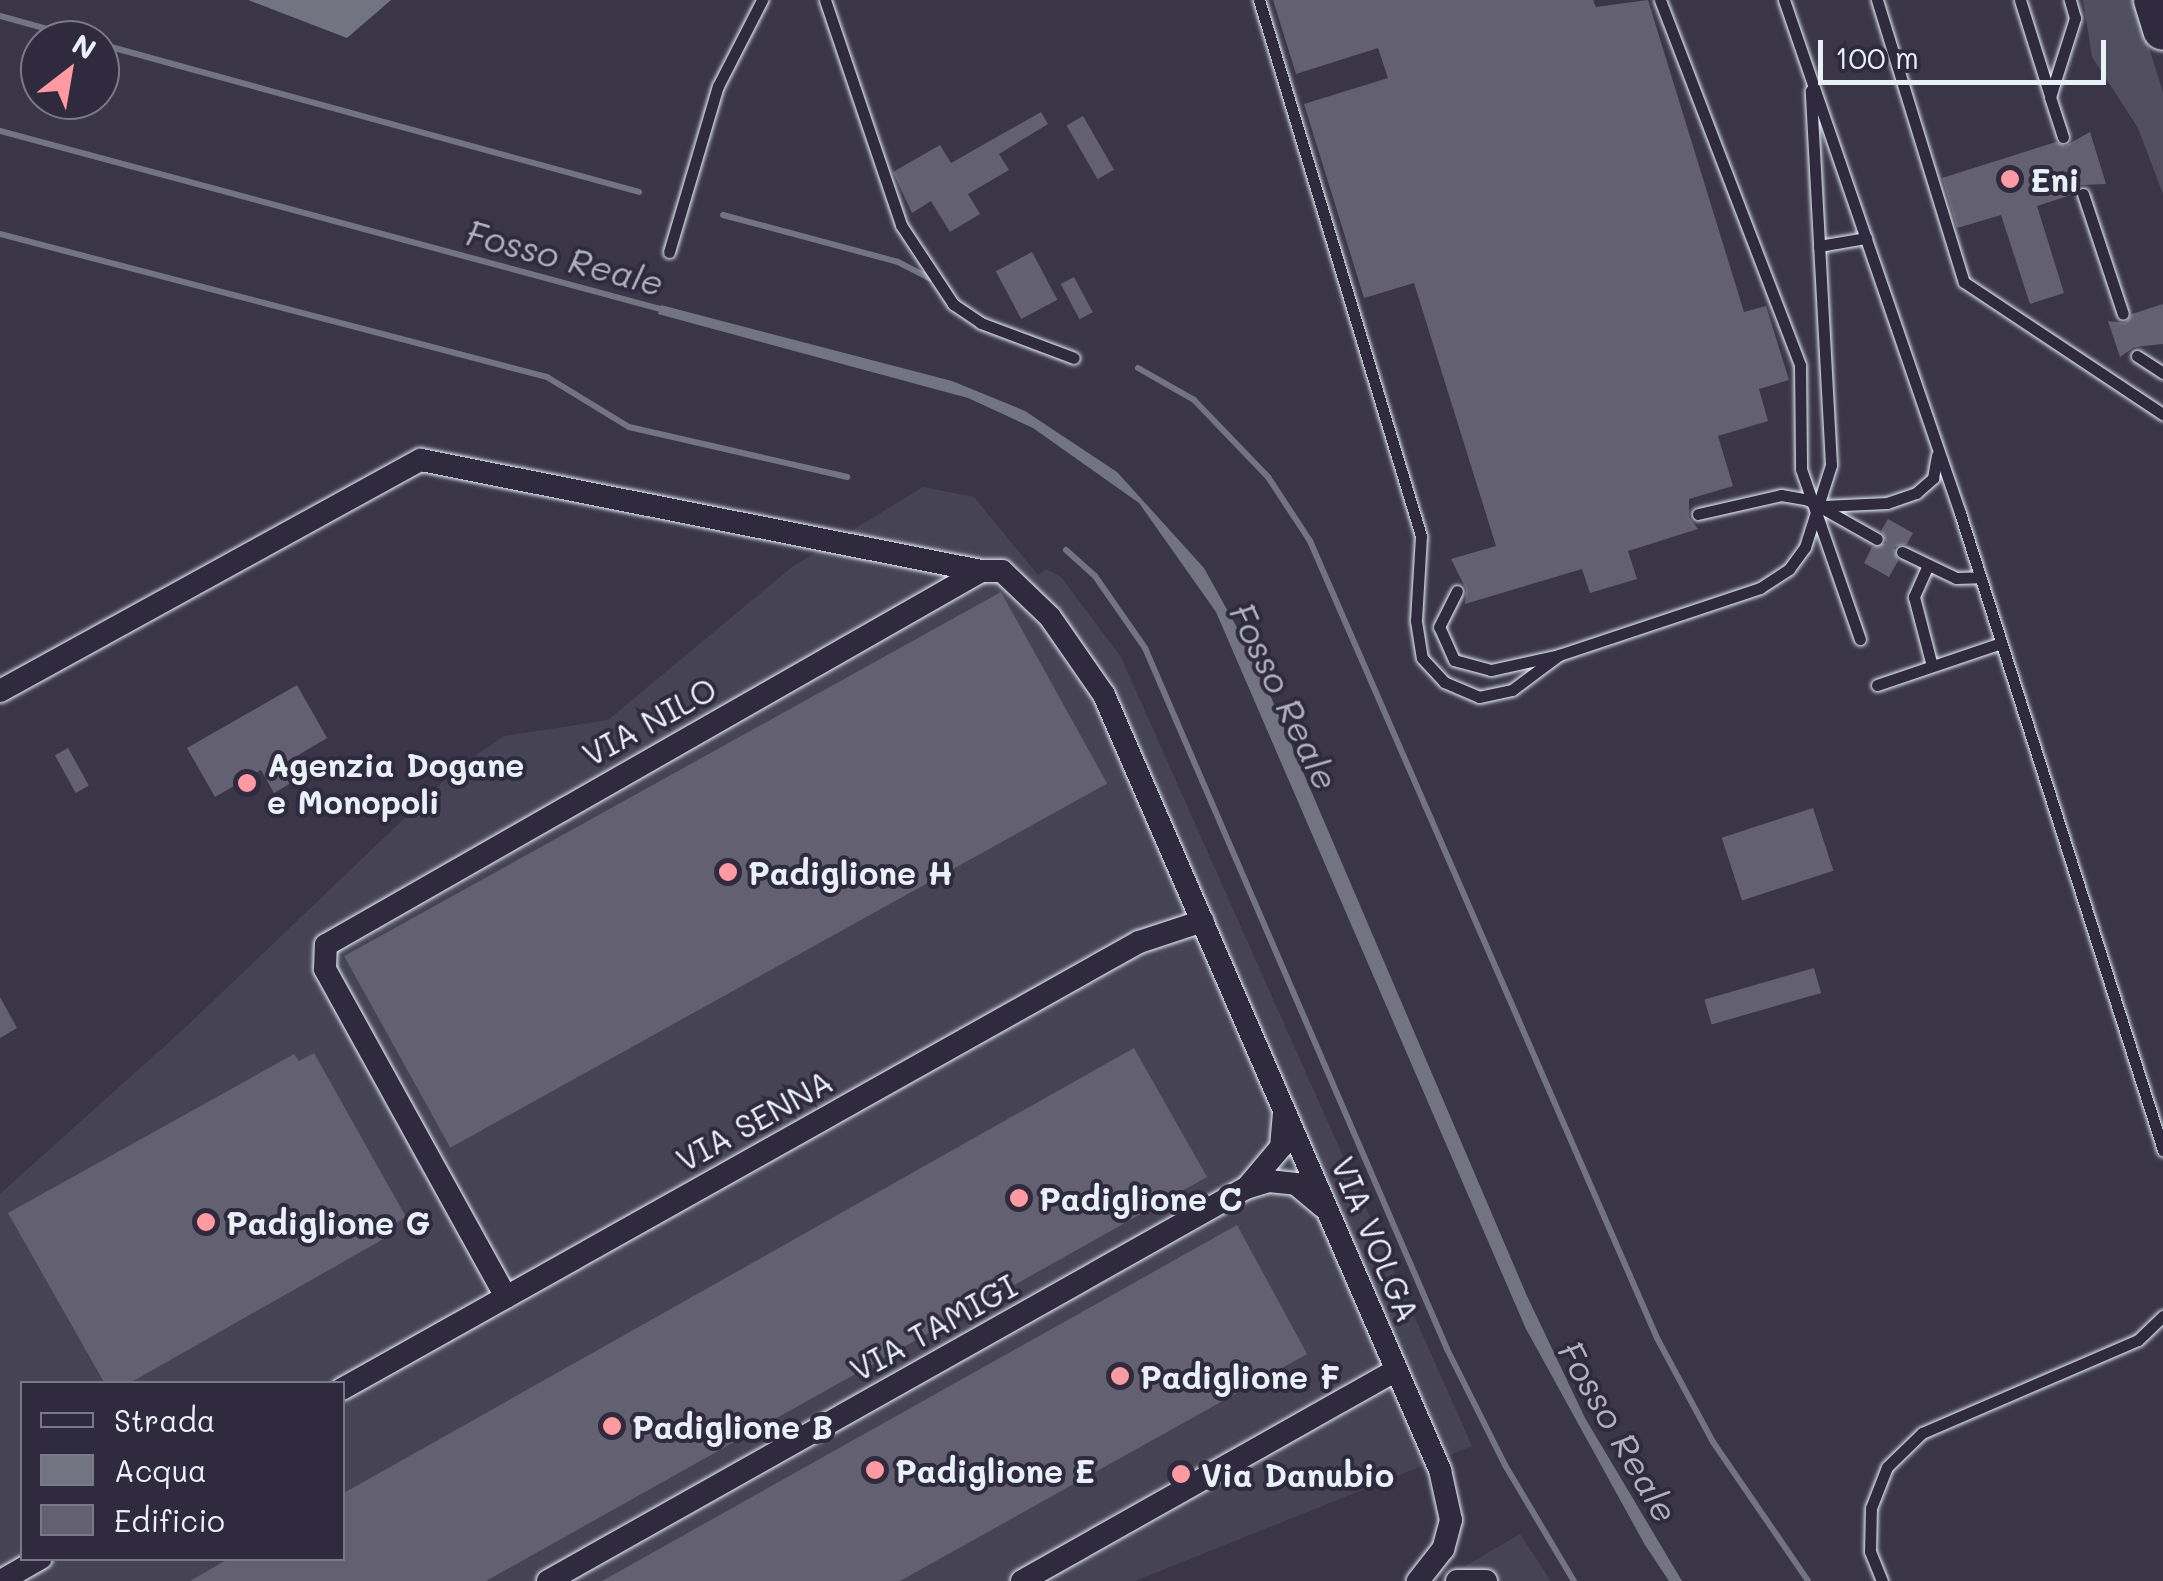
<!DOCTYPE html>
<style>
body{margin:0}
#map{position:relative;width:2163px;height:1581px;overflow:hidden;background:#3a3648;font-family:Mali,sans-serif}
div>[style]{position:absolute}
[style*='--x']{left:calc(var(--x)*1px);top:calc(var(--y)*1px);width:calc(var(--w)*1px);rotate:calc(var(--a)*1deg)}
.built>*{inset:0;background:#464354}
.green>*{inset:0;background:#504e5f}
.water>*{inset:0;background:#737482}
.stream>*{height:6px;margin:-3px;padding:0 3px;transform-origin:3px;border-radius:3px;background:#737482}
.building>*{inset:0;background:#636171;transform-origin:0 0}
.roads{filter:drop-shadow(0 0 2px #e8f1f8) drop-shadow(0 0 2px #e8f1f8)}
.lane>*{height:11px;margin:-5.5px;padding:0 5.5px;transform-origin:5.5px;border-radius:5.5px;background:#2f2a3d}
.street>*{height:22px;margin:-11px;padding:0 11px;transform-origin:11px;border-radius:11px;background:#2f2a3d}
.highway>*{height:40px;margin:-20px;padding:0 20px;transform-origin:20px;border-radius:20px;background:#2f2a3d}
.dots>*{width:28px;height:28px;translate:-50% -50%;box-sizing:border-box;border:5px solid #2f2a3d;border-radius:50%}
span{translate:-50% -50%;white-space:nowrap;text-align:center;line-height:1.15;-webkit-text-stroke:8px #2f2a3d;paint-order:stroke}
.poi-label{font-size:32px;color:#e8f1f8;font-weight:700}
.left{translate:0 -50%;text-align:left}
.street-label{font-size:32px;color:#e8f1f8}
.water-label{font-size:35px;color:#aeb2bd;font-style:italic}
.legend{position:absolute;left:20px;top:1381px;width:325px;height:180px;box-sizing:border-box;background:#2f2a3d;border:2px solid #797a88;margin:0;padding:12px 18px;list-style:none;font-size:30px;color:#e8f1f8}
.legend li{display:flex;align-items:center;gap:20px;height:50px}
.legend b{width:50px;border:2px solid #797a88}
.north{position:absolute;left:20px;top:20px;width:100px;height:100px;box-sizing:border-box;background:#2f2a3d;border:2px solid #797a88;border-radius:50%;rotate:31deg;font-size:28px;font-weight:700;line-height:40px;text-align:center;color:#e8f1f8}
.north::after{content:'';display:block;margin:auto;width:35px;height:45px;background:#ff9aa2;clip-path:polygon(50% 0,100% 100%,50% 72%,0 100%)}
.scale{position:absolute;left:1818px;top:40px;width:288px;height:45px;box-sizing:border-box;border:5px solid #e8f1f8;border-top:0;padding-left:12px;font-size:30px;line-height:35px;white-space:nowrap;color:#e8f1f8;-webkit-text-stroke:8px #2f2a3d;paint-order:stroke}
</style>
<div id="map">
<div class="built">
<i style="clip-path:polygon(evenodd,923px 487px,974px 497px,1038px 575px,1046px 569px,1061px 577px,1121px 657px,1472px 1446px,1135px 1581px,0 1581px,0 1194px,188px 1025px,457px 768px,504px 736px,608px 720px,792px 567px,923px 487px,22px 1384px,342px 1384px,342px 1558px,22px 1558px,22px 1384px)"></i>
<i style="clip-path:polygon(1520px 1534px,1551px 1581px,1440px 1581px)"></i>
</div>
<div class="green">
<i style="clip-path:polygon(2083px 0,2134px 0,2163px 92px,2163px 194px,2138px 128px,2092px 57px)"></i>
</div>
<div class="water">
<i style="clip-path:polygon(248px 0,391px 0,347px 38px)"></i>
<i style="clip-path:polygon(661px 305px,952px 381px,1025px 411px,1117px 472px,1204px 568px,1256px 662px,1527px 1296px,1585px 1418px,1682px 1581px,1669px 1581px,1645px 1545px,1526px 1329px,1216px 612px,1139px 503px,1033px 428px,968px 398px,658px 314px)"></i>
</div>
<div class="stream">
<i style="--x:0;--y:16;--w:90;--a:15.4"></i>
<i style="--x:100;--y:44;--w:559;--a:15.35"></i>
<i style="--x:0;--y:131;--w:692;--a:15.08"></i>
<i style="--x:723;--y:215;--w:181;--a:15"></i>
<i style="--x:898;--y:262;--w:36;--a:27"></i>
<i style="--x:0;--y:234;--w:565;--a:14.65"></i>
<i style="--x:547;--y:377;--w:96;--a:31.4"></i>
<i style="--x:629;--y:427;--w:224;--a:12.9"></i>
<i style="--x:1138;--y:368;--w:64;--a:29.7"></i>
<i style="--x:1194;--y:400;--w:107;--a:46.1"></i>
<i style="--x:1268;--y:477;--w:77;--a:56.7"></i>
<i style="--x:1310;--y:541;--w:869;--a:66.47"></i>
<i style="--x:1657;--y:1338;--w:118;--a:61.7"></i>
<i style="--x:1713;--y:1442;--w:168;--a:55.6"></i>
<i style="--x:1066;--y:550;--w:39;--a:42"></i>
<i style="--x:1095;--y:576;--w:88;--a:55.2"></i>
<i style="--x:1145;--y:648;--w:763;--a:66.69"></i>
<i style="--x:1447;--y:1349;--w:130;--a:63.4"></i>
<i style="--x:1505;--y:1465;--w:135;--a:59.3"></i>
</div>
<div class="building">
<i style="clip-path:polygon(1273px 0,1593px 0,1596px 7px,1648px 0,1744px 312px,1766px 306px,1789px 380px,1759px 389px,1768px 421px,1718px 436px,1733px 486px,1689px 499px,1689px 517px,1698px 529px,1628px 551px,1637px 579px,1590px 593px,1582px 569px,1465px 604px,1466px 589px,1451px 559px,1496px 546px,1414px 283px,1364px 298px,1304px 104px,1388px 78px,1378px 48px,1296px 74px)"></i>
<i style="clip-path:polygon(1041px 112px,1048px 124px,999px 154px,1009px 170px,968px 194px,980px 214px,950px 232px,931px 201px,912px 213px,893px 172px,940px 145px,951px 163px)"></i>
<i style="left:1083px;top:116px;width:62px;height:19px;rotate:60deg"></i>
<i style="clip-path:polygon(2090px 132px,2106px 184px,2081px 185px,2074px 194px,2037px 206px,2064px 293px,2030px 304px,2001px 215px,1957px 228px,1942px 178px,2056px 142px,2065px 146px)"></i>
<i style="left:1032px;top:252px;width:54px;height:41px;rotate:62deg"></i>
<i style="left:1074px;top:277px;width:40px;height:15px;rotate:62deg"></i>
<i style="clip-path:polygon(2163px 304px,2163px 344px,2134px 347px,2120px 357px,2108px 321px,2125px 323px,2132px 314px)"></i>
<i style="clip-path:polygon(1888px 519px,1913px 533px,1907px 544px,1894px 547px,1898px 561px,1889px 577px,1864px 563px,1872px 547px,1886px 543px,1881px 531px)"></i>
<i style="left:1001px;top:592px;width:219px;height:751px;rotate:61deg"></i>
<i style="clip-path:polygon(297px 685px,327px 738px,280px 766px,291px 783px,274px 793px,261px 770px,215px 797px,187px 748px)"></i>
<i style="left:68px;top:748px;width:43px;height:15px;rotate:61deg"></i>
<i style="left:1813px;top:808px;width:66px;height:96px;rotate:72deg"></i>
<i style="left:1814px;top:968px;width:26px;height:114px;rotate:74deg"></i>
<i style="clip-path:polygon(0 997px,17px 1028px,0 1038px)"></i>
<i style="clip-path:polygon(1134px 1048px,1207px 1177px,486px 1581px,190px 1581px,230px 1558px,342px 1558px,342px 1494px)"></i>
<i style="clip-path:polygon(314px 1053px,406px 1217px,390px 1227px,394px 1233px,128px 1384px,105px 1384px,8px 1213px,294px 1054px,299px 1061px)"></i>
<i style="clip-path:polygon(1237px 1225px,1307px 1354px,900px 1581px,602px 1581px)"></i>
</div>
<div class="roads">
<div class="lane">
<i style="--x:825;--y:0;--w:237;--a:71.3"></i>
<i style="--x:901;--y:225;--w:95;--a:56.6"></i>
<i style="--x:953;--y:304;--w:34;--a:34"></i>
<i style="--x:981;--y:323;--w:99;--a:20.6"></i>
<i style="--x:1259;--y:0;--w:560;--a:73.18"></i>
<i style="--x:1421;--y:536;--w:85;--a:93.4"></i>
<i style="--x:1416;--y:621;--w:37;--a:81"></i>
<i style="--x:1422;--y:658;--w:33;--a:47"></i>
<i style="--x:1444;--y:682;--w:38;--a:23"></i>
<i style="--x:1479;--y:697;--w:34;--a:-12"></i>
<i style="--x:1512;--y:690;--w:59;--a:-36.7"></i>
<i style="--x:1559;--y:655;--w:70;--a:167.6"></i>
<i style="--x:1491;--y:670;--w:38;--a:-165"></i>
<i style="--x:1454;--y:660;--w:36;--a:-114"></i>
<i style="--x:1439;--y:627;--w:40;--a:-63.4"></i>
<i style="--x:1660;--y:0;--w:391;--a:69"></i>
<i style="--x:1800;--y:365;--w:104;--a:89.4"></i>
<i style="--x:1801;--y:469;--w:180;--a:70.9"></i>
<i style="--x:1784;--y:0;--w:542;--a:71.06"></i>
<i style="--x:1960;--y:513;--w:669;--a:72.32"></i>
<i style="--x:1877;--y:0;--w:295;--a:72.9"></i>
<i style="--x:1964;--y:282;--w:239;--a:33.6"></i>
<i style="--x:2020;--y:0;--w:101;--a:72.6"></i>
<i style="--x:2063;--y:137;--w:42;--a:-108"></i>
<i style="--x:2050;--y:97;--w:83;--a:-72.4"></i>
<i style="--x:2075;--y:18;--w:19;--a:-106"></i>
<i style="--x:2083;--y:194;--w:126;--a:71.6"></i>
<i style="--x:1819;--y:246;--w:48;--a:-9.7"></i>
<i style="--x:669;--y:252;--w:173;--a:-73.6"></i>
<i style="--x:718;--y:86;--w:97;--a:-62.9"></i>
<i style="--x:2137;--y:356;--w:31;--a:33"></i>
<i style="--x:1823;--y:506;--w:64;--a:-2.7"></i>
<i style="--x:1887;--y:503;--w:31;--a:-19"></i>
<i style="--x:1916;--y:493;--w:23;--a:-41"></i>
<i style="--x:1933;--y:478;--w:23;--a:-80"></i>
<i style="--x:1698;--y:514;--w:85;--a:-12.9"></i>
<i style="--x:1781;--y:495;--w:27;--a:10"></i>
<i style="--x:1808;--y:500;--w:79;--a:29.5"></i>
<i style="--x:1902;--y:552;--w:60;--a:25.7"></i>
<i style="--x:1956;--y:578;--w:24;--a:-2"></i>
<i style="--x:1928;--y:565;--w:35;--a:114"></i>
<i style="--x:1914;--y:597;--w:71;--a:75.4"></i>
<i style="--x:1559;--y:655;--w:212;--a:-18.4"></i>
<i style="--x:1760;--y:588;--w:35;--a:-33"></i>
<i style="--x:1789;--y:569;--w:27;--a:-54"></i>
<i style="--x:1805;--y:547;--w:86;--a:-72.4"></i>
<i style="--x:1831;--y:465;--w:375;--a:-93.1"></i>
<i style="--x:1877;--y:685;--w:131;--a:-18.7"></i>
<i style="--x:1882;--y:1581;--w:32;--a:-112"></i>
<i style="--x:1870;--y:1551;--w:43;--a:-88.7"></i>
<i style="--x:1871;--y:1508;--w:44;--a:-68.7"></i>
<i style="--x:1887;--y:1467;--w:49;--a:-44.2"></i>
<i style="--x:1922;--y:1433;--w:235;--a:-23.3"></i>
<i style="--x:2138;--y:1340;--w:35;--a:-44"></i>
</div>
<div class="street">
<i style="--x:0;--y:691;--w:480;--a:-28.8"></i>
<i style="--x:421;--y:460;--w:571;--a:11.21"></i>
<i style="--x:1249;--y:1185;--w:50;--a:-49.9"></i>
<i style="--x:1281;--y:1147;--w:32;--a:-85"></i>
<i style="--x:506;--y:1297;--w:375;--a:-118.9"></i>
<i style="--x:325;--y:969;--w:24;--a:-88"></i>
<i style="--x:326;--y:945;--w:754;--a:-29.73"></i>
<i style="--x:981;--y:571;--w:21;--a:0"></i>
<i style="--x:1002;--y:571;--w:66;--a:43.8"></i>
<i style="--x:1050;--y:617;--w:95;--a:55.3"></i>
<i style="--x:1104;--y:695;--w:845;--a:66.56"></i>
<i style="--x:1440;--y:1470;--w:51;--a:77.6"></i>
<i style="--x:1451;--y:1520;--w:30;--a:105"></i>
<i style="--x:1443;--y:1549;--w:41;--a:128"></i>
<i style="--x:342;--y:1389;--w:914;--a:-29.29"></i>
<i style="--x:1139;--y:942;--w:67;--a:-18.2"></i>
<i style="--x:1;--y:1581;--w:46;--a:-29.9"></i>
<i style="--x:548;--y:1581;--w:801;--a:-29.38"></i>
<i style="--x:1246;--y:1188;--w:24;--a:-17"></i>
<i style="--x:1269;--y:1181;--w:27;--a:6"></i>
<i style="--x:1296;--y:1184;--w:35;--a:40"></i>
<i style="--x:1022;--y:1581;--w:430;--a:-29.4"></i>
<i style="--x:1457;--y:1581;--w:29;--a:0"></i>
</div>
<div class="highway">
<i style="--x:2154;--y:0;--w:31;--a:73"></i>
</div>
</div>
<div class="dots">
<i style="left:2010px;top:179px;background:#ff9aa2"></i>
<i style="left:247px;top:783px;background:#ff9aa2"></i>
<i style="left:728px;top:872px;background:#ff9aa2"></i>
<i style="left:1019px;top:1198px;background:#ff9aa2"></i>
<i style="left:206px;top:1222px;background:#ff9aa2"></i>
<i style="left:1120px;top:1376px;background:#ff9aa2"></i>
<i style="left:612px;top:1426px;background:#ff9aa2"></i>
<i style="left:875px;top:1470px;background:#ff9aa2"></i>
<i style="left:1181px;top:1474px;background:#ff9aa2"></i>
</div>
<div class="poi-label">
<span class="left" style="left:2030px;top:179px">Eni</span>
<span class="left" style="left:267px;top:783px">Agenzia Dogane<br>e Monopoli</span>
<span class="left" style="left:748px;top:872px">Padiglione H</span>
<span class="left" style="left:1039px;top:1198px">Padiglione C</span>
<span class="left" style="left:226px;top:1222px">Padiglione G</span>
<span class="left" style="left:1140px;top:1376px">Padiglione F</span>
<span class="left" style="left:632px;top:1426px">Padiglione B</span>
<span class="left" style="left:895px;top:1470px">Padiglione E</span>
<span class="left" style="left:1201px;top:1474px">Via Danubio</span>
</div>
<div class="street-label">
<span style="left:649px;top:721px;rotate:-29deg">VIA NILO</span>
<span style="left:754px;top:1120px;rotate:-29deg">VIA SENNA</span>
<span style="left:1376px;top:1239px;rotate:67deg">VIA VOLGA</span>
<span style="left:933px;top:1327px;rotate:-29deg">VIA TAMIGI</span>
</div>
<div class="water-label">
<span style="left:565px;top:257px;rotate:15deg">Fosso Reale</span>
<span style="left:1285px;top:696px;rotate:64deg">Fosso Reale</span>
<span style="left:1619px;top:1431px;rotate:60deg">Fosso Reale</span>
</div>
<ul class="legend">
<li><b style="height:12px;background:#2f2a3d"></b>Strada</li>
<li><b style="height:28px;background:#737482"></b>Acqua</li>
<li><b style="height:28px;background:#636171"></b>Edificio</li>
</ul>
<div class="north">N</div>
<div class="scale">100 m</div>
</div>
